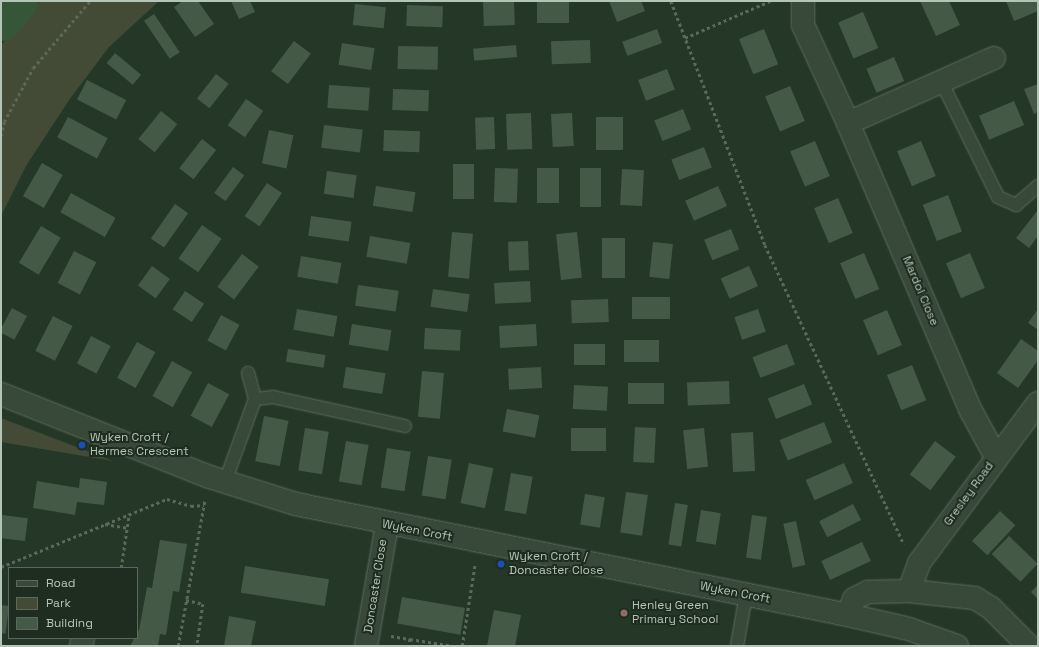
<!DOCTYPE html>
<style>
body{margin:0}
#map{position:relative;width:1039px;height:647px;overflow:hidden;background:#253827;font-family:"Space Grotesk",sans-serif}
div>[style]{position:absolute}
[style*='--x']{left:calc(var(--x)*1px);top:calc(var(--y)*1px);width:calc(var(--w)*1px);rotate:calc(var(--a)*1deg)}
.green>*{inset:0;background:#434b37}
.river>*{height:41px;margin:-20.5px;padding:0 20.5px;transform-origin:20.5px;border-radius:20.5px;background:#365639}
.building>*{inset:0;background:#445a46;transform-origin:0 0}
.path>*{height:2.5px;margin-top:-1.25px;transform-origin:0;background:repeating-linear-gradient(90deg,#5c6858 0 3px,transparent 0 6px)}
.roads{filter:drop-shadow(0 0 1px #5c6c5e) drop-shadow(0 0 1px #5c6c5e)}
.service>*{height:12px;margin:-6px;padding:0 6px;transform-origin:6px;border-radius:6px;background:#38493a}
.minor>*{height:22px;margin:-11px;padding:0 11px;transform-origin:11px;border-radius:11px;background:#38493a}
.tertiary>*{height:22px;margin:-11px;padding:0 11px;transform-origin:11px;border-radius:11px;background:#38493a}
.dots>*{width:11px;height:11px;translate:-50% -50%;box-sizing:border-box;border:2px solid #1e2d1f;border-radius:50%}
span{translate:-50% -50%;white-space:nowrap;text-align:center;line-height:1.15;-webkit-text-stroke:4px #1e2d1f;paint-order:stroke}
.street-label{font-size:12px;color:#b4c4b6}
.poi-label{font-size:12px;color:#b4c4b6}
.left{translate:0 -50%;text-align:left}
.frame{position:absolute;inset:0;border:2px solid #b4c4b6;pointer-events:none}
.legend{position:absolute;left:8px;top:567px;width:130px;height:72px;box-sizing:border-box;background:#1e2d1f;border:1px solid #5a695b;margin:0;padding:5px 7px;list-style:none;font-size:12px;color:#b4c4b6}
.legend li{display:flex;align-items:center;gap:8px;height:20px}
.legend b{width:20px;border:1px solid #5a695b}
</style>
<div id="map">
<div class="green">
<i style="clip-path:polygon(40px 1px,159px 1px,109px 47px,69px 100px,26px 166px,1px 216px,1px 45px)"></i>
<i style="clip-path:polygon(1px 418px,113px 461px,1px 442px)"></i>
</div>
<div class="river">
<i style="--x:1;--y:20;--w:25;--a:-50"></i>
</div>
<div class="building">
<i style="clip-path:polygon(183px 1px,198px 1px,214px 24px,195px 37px,174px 7px)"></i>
<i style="clip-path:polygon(231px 1px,250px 1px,255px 12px,239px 19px)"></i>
<i style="left:514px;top:1px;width:24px;height:31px;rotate:88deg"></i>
<i style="left:537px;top:1px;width:32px;height:22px"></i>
<i style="clip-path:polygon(609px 1px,641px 1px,645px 11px,617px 22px)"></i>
<i style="clip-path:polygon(920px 1px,949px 1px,960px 25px,936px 36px)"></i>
<i style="clip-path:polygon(1006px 1px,1038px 1px,1038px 11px,1014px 21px)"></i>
<i style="left:355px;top:4px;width:31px;height:21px;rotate:6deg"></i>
<i style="left:407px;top:5px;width:36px;height:21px;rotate:2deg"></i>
<i style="left:863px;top:12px;width:39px;height:27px;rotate:67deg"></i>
<i style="left:154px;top:14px;width:46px;height:12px;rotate:56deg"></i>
<i style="left:657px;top:29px;width:15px;height:37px;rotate:70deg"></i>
<i style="left:764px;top:29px;width:38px;height:27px;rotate:68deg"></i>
<i style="left:590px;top:40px;width:23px;height:39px;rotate:88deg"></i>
<i style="left:294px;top:41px;width:21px;height:38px;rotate:37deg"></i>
<i style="left:342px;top:43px;width:33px;height:22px;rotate:9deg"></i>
<i style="left:516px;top:45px;width:12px;height:43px;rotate:85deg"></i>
<i style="left:398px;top:46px;width:40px;height:23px;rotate:1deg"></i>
<i style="left:115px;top:53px;width:34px;height:13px;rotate:40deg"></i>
<i style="left:894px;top:57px;width:26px;height:30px;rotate:67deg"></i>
<i style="left:667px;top:69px;width:22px;height:31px;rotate:69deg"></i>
<i style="left:216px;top:74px;width:16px;height:31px;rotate:38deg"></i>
<i style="left:87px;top:80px;width:44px;height:22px;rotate:27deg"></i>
<i style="clip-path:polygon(1038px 84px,1038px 112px,1034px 114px,1024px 89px)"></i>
<i style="left:329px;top:85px;width:41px;height:23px;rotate:4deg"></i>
<i style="left:790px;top:86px;width:38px;height:27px;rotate:67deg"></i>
<i style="left:393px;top:89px;width:36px;height:21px;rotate:2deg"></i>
<i style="left:246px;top:99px;width:21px;height:32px;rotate:35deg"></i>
<i style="left:1014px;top:101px;width:26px;height:38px;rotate:67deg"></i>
<i style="left:683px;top:109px;width:22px;height:31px;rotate:68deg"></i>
<i style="left:161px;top:111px;width:21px;height:36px;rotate:39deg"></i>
<i style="left:531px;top:113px;width:36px;height:25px;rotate:88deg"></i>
<i style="left:572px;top:113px;width:33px;height:21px;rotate:87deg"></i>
<i style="left:68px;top:117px;width:45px;height:23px;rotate:28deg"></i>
<i style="left:494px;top:117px;width:32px;height:19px;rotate:88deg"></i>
<i style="left:596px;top:117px;width:27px;height:33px"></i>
<i style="left:324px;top:125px;width:39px;height:23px;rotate:7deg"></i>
<i style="left:269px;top:130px;width:25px;height:34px;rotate:12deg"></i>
<i style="left:384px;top:130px;width:36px;height:21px;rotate:2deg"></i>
<i style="left:202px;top:139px;width:18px;height:37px;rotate:38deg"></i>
<i style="left:815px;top:141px;width:38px;height:27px;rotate:67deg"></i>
<i style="left:921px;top:141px;width:38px;height:26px;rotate:67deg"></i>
<i style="left:704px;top:147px;width:22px;height:35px;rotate:69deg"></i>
<i style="left:42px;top:163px;width:24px;height:38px;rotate:30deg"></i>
<i style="left:453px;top:164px;width:21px;height:35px"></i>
<i style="left:233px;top:167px;width:14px;height:32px;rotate:36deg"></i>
<i style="left:495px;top:168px;width:23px;height:34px;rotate:2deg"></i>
<i style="left:537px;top:168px;width:22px;height:35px"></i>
<i style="left:580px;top:168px;width:21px;height:39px"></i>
<i style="left:622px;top:169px;width:22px;height:36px;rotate:3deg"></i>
<i style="left:327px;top:171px;width:30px;height:23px;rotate:8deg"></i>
<i style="left:267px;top:183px;width:18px;height:40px;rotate:34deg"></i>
<i style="left:376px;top:186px;width:40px;height:20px;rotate:9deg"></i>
<i style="left:718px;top:186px;width:22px;height:36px;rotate:66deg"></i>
<i style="left:71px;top:193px;width:51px;height:22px;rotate:29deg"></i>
<i style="left:948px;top:195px;width:39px;height:27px;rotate:69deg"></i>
<i style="left:838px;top:198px;width:38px;height:26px;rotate:67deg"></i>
<i style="left:175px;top:204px;width:16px;height:42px;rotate:35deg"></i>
<i style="clip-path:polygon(1038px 210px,1038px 236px,1029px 248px,1016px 238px)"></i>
<i style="left:311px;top:216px;width:41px;height:20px;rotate:8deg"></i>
<i style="left:202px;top:225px;width:24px;height:41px;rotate:35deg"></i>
<i style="left:41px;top:226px;width:23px;height:43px;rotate:31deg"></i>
<i style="left:731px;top:229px;width:22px;height:29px;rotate:68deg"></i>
<i style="left:452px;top:232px;width:21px;height:45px;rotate:5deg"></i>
<i style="left:577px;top:232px;width:46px;height:21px;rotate:84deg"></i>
<i style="left:370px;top:236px;width:41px;height:21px;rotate:10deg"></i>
<i style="left:602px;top:238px;width:23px;height:40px"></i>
<i style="left:528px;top:241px;width:29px;height:20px;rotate:88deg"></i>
<i style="left:653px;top:242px;width:20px;height:35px;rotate:6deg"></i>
<i style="left:74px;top:251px;width:25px;height:36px;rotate:27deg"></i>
<i style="left:864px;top:253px;width:39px;height:26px;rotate:67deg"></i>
<i style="left:970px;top:253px;width:38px;height:26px;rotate:67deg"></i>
<i style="left:242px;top:254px;width:21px;height:41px;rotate:37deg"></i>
<i style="left:301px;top:256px;width:41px;height:21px;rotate:10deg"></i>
<i style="left:152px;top:266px;width:22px;height:24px;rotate:36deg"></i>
<i style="left:749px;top:266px;width:22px;height:31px;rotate:66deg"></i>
<i style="left:530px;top:281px;width:21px;height:36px;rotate:87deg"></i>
<i style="left:358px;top:285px;width:41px;height:21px;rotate:8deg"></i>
<i style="left:433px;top:289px;width:37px;height:18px;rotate:8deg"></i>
<i style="left:185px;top:291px;width:23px;height:22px;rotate:34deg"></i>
<i style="left:632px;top:297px;width:38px;height:22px"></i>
<i style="left:608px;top:299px;width:23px;height:37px;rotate:88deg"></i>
<i style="left:12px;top:308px;width:17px;height:27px;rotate:28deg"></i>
<i style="left:297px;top:309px;width:41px;height:21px;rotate:10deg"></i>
<i style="left:758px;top:309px;width:24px;height:25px;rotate:71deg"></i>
<i style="clip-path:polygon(1038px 309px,1038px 330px,1028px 323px)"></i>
<i style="left:887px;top:310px;width:38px;height:26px;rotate:67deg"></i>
<i style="left:221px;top:315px;width:21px;height:29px;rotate:28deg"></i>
<i style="left:53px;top:316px;width:22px;height:39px;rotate:27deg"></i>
<i style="left:352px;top:324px;width:40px;height:21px;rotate:9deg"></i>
<i style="left:536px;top:324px;width:22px;height:37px;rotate:87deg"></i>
<i style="left:425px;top:328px;width:36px;height:21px;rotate:3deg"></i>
<i style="left:91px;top:336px;width:22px;height:31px;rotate:27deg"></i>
<i style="clip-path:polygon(1021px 339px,1038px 351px,1038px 360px,1018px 388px,997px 373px)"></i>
<i style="left:624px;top:340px;width:35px;height:22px"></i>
<i style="left:137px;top:342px;width:21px;height:41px;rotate:29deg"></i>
<i style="left:574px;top:344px;width:31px;height:21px"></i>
<i style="left:787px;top:344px;width:22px;height:37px;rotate:69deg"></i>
<i style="left:288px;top:349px;width:38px;height:13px;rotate:9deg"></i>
<i style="left:172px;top:361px;width:23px;height:40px;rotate:29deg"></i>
<i style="left:912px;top:365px;width:38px;height:27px;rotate:68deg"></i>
<i style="left:346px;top:367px;width:40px;height:21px;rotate:9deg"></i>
<i style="left:541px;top:367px;width:21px;height:33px;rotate:87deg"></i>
<i style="left:422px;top:371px;width:22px;height:46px;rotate:5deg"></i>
<i style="left:729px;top:381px;width:23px;height:42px;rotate:88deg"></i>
<i style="left:208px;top:383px;width:24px;height:37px;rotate:28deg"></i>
<i style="left:628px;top:383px;width:36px;height:21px"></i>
<i style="left:804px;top:384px;width:22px;height:39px;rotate:68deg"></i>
<i style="left:574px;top:385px;width:34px;height:24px;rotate:3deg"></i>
<i style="left:507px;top:409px;width:33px;height:23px;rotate:11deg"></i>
<i style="left:264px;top:416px;width:25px;height:46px;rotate:11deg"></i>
<i style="left:824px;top:422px;width:22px;height:48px;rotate:68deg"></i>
<i style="left:635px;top:427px;width:21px;height:35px;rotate:3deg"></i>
<i style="left:305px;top:428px;width:24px;height:43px;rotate:9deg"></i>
<i style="left:606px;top:428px;width:23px;height:35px;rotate:90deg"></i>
<i style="left:704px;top:428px;width:39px;height:21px;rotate:84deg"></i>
<i style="left:753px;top:432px;width:39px;height:22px;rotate:87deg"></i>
<i style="left:346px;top:441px;width:23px;height:41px;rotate:10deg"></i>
<i style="left:935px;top:441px;width:26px;height:42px;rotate:37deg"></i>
<i style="left:387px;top:448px;width:24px;height:40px;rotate:9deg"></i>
<i style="left:428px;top:456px;width:24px;height:40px;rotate:9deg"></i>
<i style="left:469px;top:463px;width:25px;height:41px;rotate:12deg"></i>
<i style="left:844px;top:463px;width:22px;height:42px;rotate:66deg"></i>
<i style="left:511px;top:473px;width:22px;height:38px;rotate:10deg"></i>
<i style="clip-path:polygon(80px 478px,107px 482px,104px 505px,77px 502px,75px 515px,33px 508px,37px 481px,79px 488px)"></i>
<i style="left:626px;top:492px;width:22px;height:41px;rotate:8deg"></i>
<i style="left:585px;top:494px;width:20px;height:31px;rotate:9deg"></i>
<i style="left:675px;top:503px;width:13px;height:42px;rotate:9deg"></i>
<i style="left:853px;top:504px;width:18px;height:38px;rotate:63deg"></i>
<i style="left:701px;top:510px;width:20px;height:32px;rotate:9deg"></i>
<i style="left:1000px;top:511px;width:21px;height:41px;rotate:43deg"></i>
<i style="left:2px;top:515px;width:26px;height:23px;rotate:7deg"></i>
<i style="left:752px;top:515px;width:15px;height:43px;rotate:8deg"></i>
<i style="left:796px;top:521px;width:45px;height:13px;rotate:78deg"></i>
<i style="left:1009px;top:536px;width:40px;height:25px;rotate:44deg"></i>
<i style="clip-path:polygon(160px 540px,187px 544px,179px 592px,173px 591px,166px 635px,160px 634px,158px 646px,130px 646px,139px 630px,147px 587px,152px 588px)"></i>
<i style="left:862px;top:542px;width:21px;height:45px;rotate:65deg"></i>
<i style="left:245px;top:566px;width:85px;height:27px;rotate:9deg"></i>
<i style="clip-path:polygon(1038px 585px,1038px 599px,1031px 592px)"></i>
<i style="left:402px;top:597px;width:64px;height:27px;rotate:10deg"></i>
<i style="left:1px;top:605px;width:8px;height:28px;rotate:7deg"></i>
<i style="clip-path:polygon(494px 610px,521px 615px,515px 646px,487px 646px)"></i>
<i style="clip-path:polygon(229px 616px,256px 621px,251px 646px,224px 646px)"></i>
</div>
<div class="path">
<i style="--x:671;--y:1;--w:261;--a:68.9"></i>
<i style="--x:765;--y:245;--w:330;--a:65.1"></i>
<i style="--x:685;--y:38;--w:93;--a:-23.5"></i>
<i style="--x:1;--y:136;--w:14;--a:-78"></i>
<i style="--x:4;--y:122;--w:61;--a:-61.8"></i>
<i style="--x:33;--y:68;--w:88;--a:-49.6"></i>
<i style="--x:105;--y:524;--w:22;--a:10"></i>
<i style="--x:1;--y:567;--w:179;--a:-22.3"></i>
<i style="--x:167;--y:499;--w:25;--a:16"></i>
<i style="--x:191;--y:506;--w:13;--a:-4"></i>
<i style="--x:121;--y:568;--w:55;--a:-81.6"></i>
<i style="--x:186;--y:600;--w:17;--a:13"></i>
<i style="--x:203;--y:604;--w:42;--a:98.1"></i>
<i style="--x:391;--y:636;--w:19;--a:9"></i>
<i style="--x:410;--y:639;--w:7;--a:98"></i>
<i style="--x:410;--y:639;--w:44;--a:9.2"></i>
<i style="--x:178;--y:646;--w:149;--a:-79.6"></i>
<i style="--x:462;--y:646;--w:83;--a:-81"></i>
</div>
<div class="roads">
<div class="service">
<i style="--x:941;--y:81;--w:129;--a:63.8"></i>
<i style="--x:998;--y:197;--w:20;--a:24"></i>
<i style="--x:1016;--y:205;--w:29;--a:-41"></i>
<i style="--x:255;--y:399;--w:18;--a:-6"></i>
<i style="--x:273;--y:397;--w:135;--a:12.4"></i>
<i style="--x:225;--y:482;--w:88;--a:-70.1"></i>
<i style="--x:255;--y:399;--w:27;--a:-105"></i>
<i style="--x:737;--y:646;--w:52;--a:-80"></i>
</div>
<div class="minor">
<i style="--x:803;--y:1;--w:24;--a:90"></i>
<i style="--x:803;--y:25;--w:108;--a:65.3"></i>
<i style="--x:994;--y:58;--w:160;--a:156"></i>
<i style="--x:848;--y:123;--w:313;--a:66.9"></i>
<i style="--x:971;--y:411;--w:52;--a:61.5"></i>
<i style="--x:909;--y:591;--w:30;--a:-70"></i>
<i style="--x:919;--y:563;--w:199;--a:-53.4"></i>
<i style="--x:848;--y:615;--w:17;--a:-69"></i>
<i style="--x:854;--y:599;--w:16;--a:-27"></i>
<i style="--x:868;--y:592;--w:41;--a:-1.4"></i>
<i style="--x:909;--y:591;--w:66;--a:6.1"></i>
<i style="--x:975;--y:598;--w:19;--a:32"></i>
<i style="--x:991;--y:608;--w:54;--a:45"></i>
<i style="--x:81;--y:646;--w:8;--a:-76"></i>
<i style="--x:366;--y:646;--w:123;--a:-80.2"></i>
</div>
<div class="tertiary">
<i style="--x:1;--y:394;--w:225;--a:21.7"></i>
<i style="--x:210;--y:477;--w:90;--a:17.4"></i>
<i style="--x:296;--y:504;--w:563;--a:11.37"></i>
<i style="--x:848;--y:615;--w:63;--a:12.9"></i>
<i style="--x:909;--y:629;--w:51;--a:19.5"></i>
</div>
</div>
<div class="dots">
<i style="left:82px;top:445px;background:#1a4fb4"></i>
<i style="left:501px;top:564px;background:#1a4fb4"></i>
<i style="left:624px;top:613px;background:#8d6e63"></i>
</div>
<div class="street-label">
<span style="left:920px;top:291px;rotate:67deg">Mardol Close</span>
<span style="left:969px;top:494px;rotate:-54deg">Gresley Road</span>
<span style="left:417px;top:531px;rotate:11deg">Wyken Croft</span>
<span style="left:376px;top:586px;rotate:-81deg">Doncaster Close</span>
<span style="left:735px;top:593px;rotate:11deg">Wyken Croft</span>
</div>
<div class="poi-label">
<span class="left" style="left:90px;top:445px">Wyken Croft /<br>Hermes Crescent</span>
<span class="left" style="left:509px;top:564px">Wyken Croft /<br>Doncaster Close</span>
<span class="left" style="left:632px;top:613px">Henley Green<br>Primary School</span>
</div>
<div class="frame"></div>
<ul class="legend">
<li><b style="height:5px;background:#38493a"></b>Road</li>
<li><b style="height:11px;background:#434b37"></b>Park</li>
<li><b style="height:11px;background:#445a46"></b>Building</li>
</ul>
</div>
